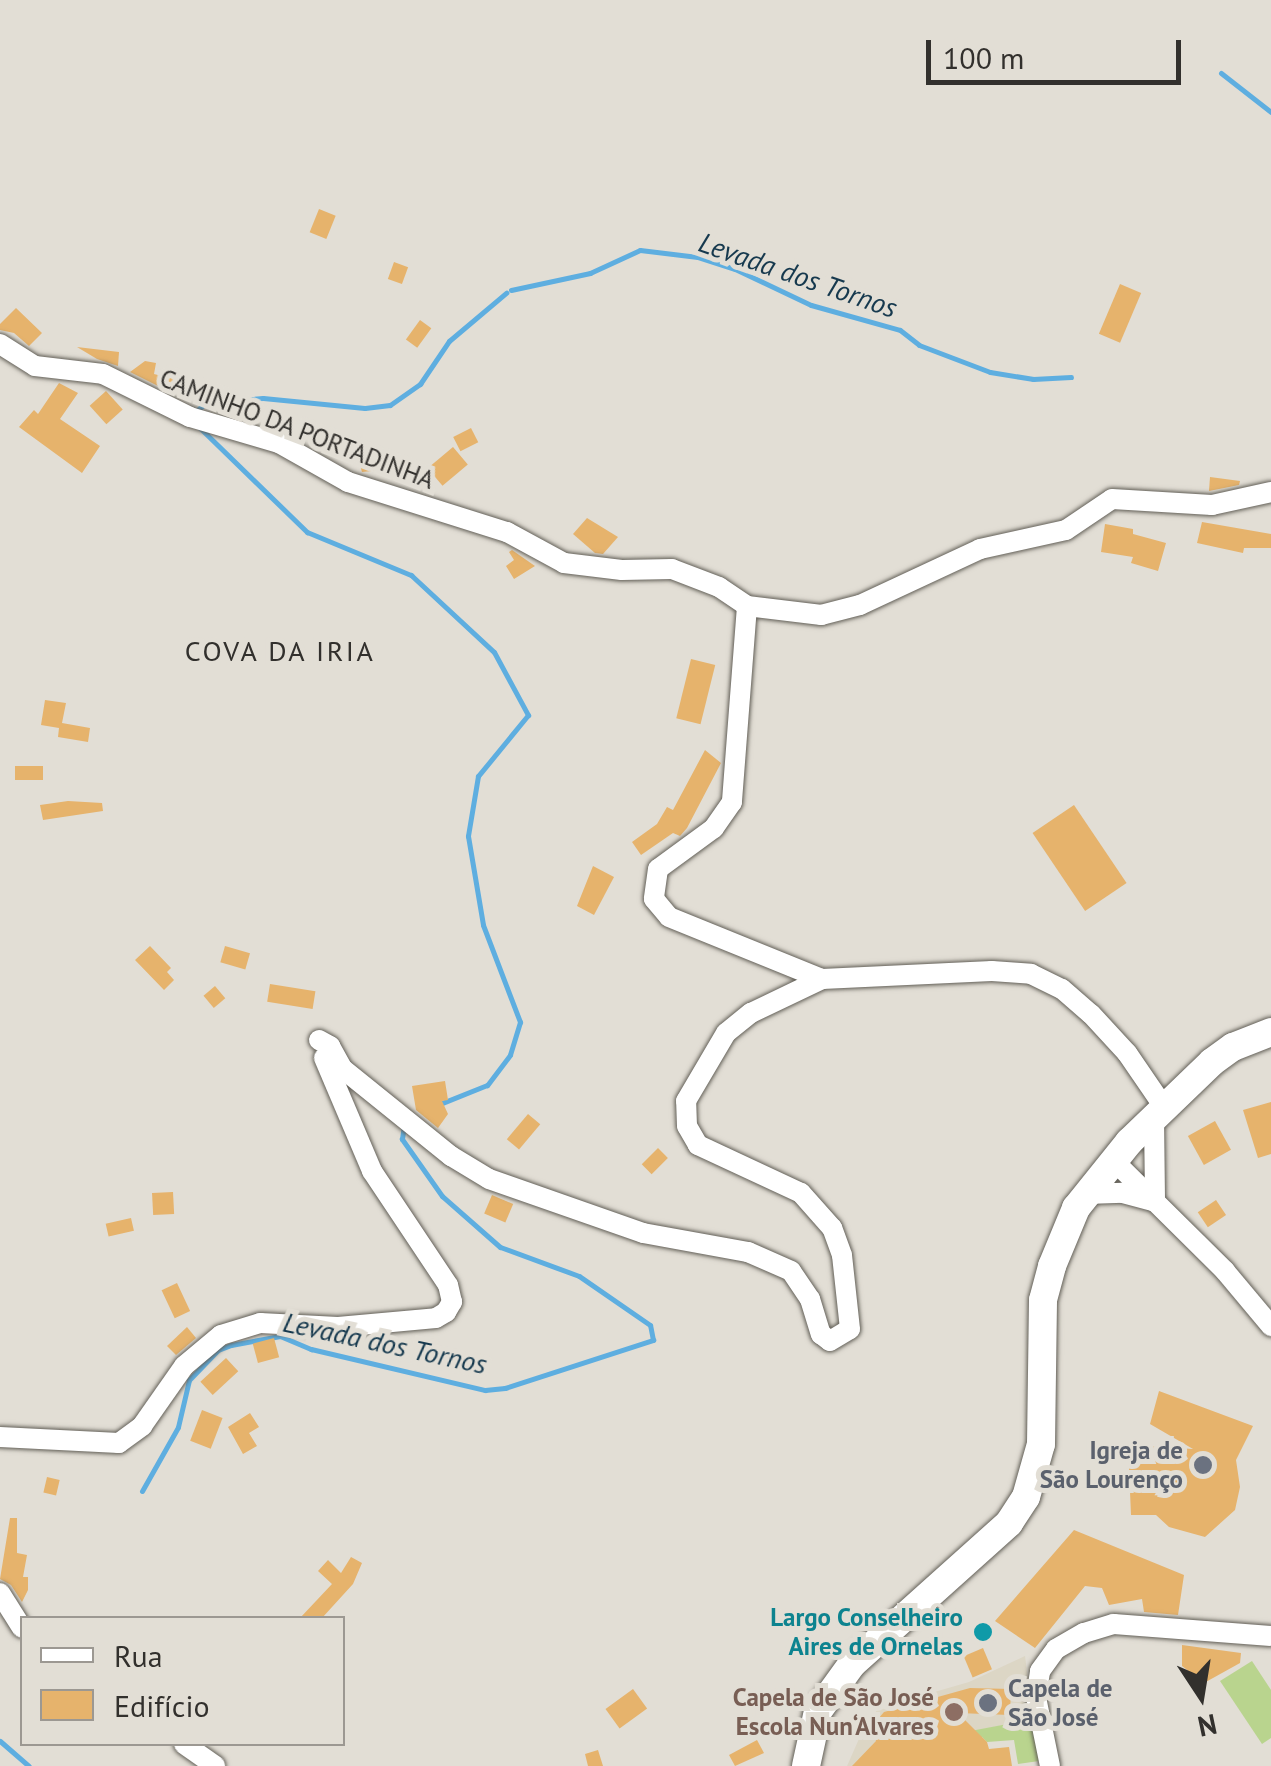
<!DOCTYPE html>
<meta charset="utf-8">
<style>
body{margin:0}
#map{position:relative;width:1271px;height:1766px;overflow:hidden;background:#e2ded5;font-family:"PT Sans",sans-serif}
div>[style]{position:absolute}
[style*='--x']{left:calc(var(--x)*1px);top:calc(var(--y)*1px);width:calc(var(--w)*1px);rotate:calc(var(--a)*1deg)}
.built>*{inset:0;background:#dcd6c5}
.green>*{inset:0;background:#b9d48e}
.stream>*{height:5px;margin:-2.5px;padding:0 2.5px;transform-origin:2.5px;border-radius:2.5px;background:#5eaee0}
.building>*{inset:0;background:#e6b36c;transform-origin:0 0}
.roads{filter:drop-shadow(0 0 2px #625f57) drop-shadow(0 0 2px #625f57)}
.street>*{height:20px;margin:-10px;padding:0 10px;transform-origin:10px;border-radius:10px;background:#fff}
.secondary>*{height:28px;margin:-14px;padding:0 14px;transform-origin:14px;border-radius:14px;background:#fff}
.dots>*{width:28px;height:28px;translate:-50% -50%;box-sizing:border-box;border:5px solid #e2ded5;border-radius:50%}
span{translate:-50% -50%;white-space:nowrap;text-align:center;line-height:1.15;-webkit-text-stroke:10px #e2ded5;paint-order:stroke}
.street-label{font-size:25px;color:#32302d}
.worship-label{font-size:25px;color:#5b616d;font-weight:700}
.right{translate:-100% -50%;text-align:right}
.left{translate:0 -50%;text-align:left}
.culture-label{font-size:25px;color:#0d838f;font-weight:700}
.education-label{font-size:25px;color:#785e54;font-weight:700}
.water-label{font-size:28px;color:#16394e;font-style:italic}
.neighbourhood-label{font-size:28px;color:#32302d;letter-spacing:2.5px}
.legend{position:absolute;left:20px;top:1616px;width:325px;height:130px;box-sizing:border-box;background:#e2ded5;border:2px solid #9c9892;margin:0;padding:12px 18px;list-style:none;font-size:30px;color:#32302d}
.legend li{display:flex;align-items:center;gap:20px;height:50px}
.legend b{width:50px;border:2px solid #9c9892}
.north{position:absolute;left:1151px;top:1646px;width:100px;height:100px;-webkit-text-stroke:8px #e2ded5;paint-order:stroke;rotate:168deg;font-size:28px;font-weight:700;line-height:40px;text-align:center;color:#32302d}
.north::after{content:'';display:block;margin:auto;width:35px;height:45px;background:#32302d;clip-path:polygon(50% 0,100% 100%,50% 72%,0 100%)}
.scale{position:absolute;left:926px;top:40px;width:255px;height:45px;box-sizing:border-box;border:5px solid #32302d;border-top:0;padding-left:12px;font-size:30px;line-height:35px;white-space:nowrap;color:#32302d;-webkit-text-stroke:8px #e2ded5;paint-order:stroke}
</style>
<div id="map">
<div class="built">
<i style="clip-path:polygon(1025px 1656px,1033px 1719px,932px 1740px,946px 1766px,847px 1766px,866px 1723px,879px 1708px,969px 1682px)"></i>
</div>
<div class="green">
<i style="clip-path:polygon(1252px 1661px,1271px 1690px,1271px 1738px,1262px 1744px,1220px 1681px)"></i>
<i style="clip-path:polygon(1033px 1719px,1039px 1761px,1018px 1764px,1014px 1740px,987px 1742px,982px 1737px,963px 1742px,960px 1733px)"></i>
</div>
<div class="stream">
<i style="--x:1221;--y:73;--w:63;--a:38"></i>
<i style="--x:511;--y:290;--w:81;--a:-12.1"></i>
<i style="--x:590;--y:273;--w:55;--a:-24.7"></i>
<i style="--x:640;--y:250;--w:58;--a:6.9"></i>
<i style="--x:698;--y:257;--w:39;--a:18"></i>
<i style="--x:735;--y:269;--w:84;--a:25.3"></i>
<i style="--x:811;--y:305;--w:92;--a:15.7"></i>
<i style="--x:900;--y:330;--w:24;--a:38"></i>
<i style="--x:919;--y:345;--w:76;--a:20.8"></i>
<i style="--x:990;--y:372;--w:44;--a:9.2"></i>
<i style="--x:1033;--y:379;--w:38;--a:-3"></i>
<i style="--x:196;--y:411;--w:13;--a:-39"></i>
<i style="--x:206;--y:403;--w:57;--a:-5"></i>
<i style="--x:263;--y:398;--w:102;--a:5.6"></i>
<i style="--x:365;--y:408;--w:25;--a:-7"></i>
<i style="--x:390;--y:405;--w:37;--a:-35"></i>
<i style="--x:420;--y:384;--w:52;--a:-56"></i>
<i style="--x:449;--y:341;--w:75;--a:-40.1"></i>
<i style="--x:199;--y:427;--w:151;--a:44.2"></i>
<i style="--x:307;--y:532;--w:113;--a:22.5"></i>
<i style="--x:411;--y:575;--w:113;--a:42.9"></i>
<i style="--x:494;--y:652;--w:72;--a:61.6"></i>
<i style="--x:528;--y:715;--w:79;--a:129.3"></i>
<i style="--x:478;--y:776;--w:61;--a:99.5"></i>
<i style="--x:468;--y:836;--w:90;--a:80.4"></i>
<i style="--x:483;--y:925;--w:104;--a:69.1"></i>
<i style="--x:520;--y:1022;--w:34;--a:107"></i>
<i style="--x:510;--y:1055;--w:38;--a:127"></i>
<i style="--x:487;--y:1085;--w:54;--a:158.2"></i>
<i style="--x:142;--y:1491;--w:73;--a:-60.6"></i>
<i style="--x:178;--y:1427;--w:48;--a:-76.8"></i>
<i style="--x:189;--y:1380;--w:42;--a:-46"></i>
<i style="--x:218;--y:1350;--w:14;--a:-21"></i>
<i style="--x:231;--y:1345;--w:50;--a:-10.4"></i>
<i style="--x:280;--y:1336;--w:34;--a:23"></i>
<i style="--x:311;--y:1349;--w:179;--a:13.3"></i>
<i style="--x:485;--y:1390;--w:20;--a:-6"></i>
<i style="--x:505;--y:1388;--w:156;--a:-18"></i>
<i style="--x:653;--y:1340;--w:15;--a:-101"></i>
<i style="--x:650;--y:1325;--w:86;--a:-145.4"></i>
<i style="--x:579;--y:1276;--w:84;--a:-159.8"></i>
<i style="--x:500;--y:1247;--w:77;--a:-138.7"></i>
<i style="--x:442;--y:1196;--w:70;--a:-125.1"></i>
<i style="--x:402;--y:1139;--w:15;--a:-82"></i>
<i style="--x:0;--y:1741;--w:38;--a:41"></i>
</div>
<div class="building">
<i style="left:319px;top:209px;width:18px;height:25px;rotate:22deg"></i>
<i style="left:394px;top:262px;width:15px;height:18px;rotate:20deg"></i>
<i style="left:1120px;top:284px;width:23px;height:54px;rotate:23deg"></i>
<i style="clip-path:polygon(16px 308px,42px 333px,29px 346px,14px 333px,0 330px,0 324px)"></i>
<i style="left:420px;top:320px;width:14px;height:24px;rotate:36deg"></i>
<i style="clip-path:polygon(77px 347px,119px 352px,118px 366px,97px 359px)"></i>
<i style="clip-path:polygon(145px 361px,156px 363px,154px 374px,204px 387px,202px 397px,170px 392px,130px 372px)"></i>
<i style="clip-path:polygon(59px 383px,78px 393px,60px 419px,100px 446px,82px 473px,19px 427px,34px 410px,38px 414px)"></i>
<i style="left:106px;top:391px;width:25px;height:22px;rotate:48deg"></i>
<i style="left:471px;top:428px;width:16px;height:20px;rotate:63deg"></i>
<i style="left:349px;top:436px;width:12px;height:15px;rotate:76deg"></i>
<i style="left:453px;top:447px;width:23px;height:33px;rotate:50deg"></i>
<i style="clip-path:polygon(378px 457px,382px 470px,362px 472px,359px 462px)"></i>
<i style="clip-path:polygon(1210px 477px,1240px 481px,1239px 485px,1209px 491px)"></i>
<i style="clip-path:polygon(587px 518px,618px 537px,603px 554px,595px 553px,573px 534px)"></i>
<i style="clip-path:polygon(1202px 522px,1271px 534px,1271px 548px,1244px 548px,1243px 553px,1197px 543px)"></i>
<i style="clip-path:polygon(1105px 524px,1133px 529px,1133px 534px,1166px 543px,1158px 571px,1131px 563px,1133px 557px,1101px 552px)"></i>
<i style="clip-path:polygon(512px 550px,535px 566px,514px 579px,506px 566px,514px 560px,509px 552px)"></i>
<i style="left:691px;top:659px;width:25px;height:61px;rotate:14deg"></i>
<i style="clip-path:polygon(45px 700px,66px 703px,62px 723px,90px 728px,88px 742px,58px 737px,59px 728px,41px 725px)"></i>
<i style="clip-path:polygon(705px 750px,721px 763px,687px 828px,680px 836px,673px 833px,641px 855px,632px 842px,657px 824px,667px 807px,673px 810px)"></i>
<i style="left:15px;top:766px;width:28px;height:14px"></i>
<i style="clip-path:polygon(68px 801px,102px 803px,103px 811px,43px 820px,40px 805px)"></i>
<i style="left:1074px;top:805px;width:94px;height:50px;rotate:56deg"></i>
<i style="clip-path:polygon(593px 866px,614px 877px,594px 915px,577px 906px)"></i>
<i style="clip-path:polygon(150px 946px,171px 968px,167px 972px,174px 980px,164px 990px,135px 960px)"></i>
<i style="left:225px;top:946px;width:26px;height:17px;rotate:16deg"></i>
<i style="left:270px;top:984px;width:46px;height:18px;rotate:9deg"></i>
<i style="left:215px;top:986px;width:16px;height:15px;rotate:50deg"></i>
<i style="clip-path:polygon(445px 1081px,448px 1100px,442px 1101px,448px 1114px,438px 1128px,416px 1110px,412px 1086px)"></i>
<i style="clip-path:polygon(1271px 1102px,1271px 1154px,1258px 1158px,1243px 1110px)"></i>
<i style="left:528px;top:1114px;width:16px;height:33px;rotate:40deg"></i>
<i style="left:1215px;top:1121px;width:33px;height:31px;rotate:61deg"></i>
<i style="left:658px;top:1148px;width:14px;height:23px;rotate:45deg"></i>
<i style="left:173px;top:1192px;width:22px;height:21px;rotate:87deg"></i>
<i style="left:492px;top:1195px;width:23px;height:20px;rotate:23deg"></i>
<i style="left:1216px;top:1200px;width:18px;height:22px;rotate:56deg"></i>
<i style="left:131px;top:1218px;width:13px;height:26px;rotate:77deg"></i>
<i style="left:177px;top:1283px;width:31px;height:17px;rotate:65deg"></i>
<i style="clip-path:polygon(187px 1327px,196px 1338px,176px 1355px,167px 1346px)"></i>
<i style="left:274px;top:1338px;width:20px;height:22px;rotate:75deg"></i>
<i style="left:226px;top:1358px;width:18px;height:35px;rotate:47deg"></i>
<i style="clip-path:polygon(1159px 1391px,1253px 1426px,1236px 1460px,1240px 1487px,1235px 1510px,1205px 1537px,1169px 1527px,1156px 1515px,1131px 1515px,1128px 1445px,1193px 1449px,1150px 1424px)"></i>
<i style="left:202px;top:1410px;width:22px;height:33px;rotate:21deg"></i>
<i style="clip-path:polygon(250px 1413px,259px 1427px,249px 1433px,257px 1446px,243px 1454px,228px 1427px)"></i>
<i style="left:47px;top:1477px;width:13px;height:16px;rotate:13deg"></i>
<i style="clip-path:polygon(10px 1518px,17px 1518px,17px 1553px,27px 1555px,23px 1577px,28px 1577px,28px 1590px,22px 1602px,11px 1585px,0 1579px)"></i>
<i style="clip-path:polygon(1074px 1530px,1184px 1575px,1178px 1615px,1144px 1612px,1142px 1599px,1109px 1605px,1102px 1588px,1085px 1586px,1035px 1648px,995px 1621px)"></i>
<i style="clip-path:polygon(351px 1557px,362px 1563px,353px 1584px,322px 1618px,300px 1618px,332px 1584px,318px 1571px,328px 1560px,341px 1573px)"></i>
<i style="clip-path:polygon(1182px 1645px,1241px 1653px,1240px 1663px,1204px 1683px,1182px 1666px)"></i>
<i style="left:983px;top:1648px;width:23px;height:21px;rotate:67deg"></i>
<i style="clip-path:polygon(970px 1688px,1011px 1689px,1010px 1715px,958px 1713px,987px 1742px,989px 1749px,1009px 1747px,1012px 1766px,852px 1766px,876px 1741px,872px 1726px,884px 1712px)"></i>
<i style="left:633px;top:1689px;width:24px;height:34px;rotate:54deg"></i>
<i style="clip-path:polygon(757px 1740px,764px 1753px,735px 1766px,729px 1755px)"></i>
<i style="clip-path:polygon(598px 1750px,603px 1766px,588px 1766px,585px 1754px)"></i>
</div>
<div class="roads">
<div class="street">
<i style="--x:0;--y:344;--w:41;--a:32.2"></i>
<i style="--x:35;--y:366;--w:68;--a:6.7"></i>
<i style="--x:103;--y:374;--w:97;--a:26.3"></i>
<i style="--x:190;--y:417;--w:93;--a:16.3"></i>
<i style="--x:279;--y:443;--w:79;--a:29.5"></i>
<i style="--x:348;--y:482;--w:167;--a:17.5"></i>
<i style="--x:507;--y:532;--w:65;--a:28.5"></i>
<i style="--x:564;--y:563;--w:58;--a:6.9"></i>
<i style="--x:622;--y:570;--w:50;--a:-1.1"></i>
<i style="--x:672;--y:569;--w:50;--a:21"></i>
<i style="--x:719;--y:587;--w:34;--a:34"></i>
<i style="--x:747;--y:606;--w:75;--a:6.9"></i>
<i style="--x:821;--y:615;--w:40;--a:-14.4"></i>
<i style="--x:860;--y:605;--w:132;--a:-25"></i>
<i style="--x:980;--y:549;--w:88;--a:-12.5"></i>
<i style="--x:1066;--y:530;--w:55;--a:-34"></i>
<i style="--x:1112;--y:499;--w:100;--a:3.4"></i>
<i style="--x:1212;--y:505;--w:60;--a:-12.4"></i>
<i style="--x:747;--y:606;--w:197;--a:94.4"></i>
<i style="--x:732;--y:802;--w:32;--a:125"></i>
<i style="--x:714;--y:828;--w:69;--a:143.8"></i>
<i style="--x:658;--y:869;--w:30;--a:98"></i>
<i style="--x:654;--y:899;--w:23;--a:50"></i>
<i style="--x:669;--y:917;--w:165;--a:22.1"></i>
<i style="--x:822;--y:979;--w:170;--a:-2.7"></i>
<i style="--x:992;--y:971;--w:39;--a:4"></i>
<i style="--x:1031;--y:974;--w:34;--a:26"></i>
<i style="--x:1062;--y:989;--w:38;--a:41"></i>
<i style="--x:1091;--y:1014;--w:53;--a:47.3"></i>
<i style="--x:1127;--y:1053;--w:65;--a:55.6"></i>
<i style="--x:319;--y:1040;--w:13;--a:29"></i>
<i style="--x:330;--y:1046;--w:26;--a:61"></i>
<i style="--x:343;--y:1069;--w:139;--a:38.9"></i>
<i style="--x:451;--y:1156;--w:44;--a:31.2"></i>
<i style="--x:489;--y:1179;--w:163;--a:19.3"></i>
<i style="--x:643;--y:1233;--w:107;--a:10.3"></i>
<i style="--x:748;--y:1252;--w:47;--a:23.8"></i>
<i style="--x:791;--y:1271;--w:34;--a:56"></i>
<i style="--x:810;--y:1299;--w:37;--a:73"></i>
<i style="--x:821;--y:1334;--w:11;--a:38"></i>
<i style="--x:830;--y:1341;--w:23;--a:-31"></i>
<i style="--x:850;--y:1329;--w:74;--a:-96.2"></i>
<i style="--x:842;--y:1255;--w:29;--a:-110"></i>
<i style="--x:832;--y:1228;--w:47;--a:-131.5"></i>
<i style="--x:801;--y:1193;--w:114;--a:-155"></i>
<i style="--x:698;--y:1145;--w:22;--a:-120"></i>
<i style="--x:687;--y:1126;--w:25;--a:-92"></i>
<i style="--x:686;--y:1101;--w:79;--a:-59.5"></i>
<i style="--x:726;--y:1033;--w:32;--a:-39"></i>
<i style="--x:751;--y:1013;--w:79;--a:-25.6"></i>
<i style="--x:1154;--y:1117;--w:85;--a:89.3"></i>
<i style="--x:1113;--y:1160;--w:158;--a:44.7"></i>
<i style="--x:1225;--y:1271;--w:72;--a:50.1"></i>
<i style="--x:1086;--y:1194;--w:37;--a:-2"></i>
<i style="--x:1123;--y:1193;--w:31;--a:15"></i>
<i style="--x:0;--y:1437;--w:119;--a:2.9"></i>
<i style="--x:119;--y:1443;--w:29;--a:-36"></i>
<i style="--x:142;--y:1426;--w:73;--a:-55"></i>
<i style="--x:184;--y:1366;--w:48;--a:-40"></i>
<i style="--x:221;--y:1335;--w:41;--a:-17.1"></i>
<i style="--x:260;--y:1323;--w:78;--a:2.9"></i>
<i style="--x:338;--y:1327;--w:98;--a:-5.2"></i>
<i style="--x:436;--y:1318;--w:12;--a:-31"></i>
<i style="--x:446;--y:1312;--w:12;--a:-59"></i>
<i style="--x:452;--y:1302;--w:17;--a:-103"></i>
<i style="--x:448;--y:1285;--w:137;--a:-123.7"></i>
<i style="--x:372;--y:1171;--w:123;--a:-113"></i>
<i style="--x:0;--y:1593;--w:41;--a:57.8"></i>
<i style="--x:184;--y:1744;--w:38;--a:35"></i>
<i style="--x:1050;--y:1766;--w:70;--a:-101.5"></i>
<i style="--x:1036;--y:1697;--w:26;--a:-81"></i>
<i style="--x:1040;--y:1671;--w:27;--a:-54"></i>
<i style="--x:1056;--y:1649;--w:32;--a:-30"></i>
<i style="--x:1084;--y:1633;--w:31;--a:-17"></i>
<i style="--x:1114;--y:1624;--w:157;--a:4.4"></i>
</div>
<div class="secondary">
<i style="--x:806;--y:1766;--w:56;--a:-77.7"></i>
<i style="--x:818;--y:1711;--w:58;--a:-54.1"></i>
<i style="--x:852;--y:1664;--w:211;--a:-41.9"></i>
<i style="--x:1009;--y:1523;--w:31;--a:-57"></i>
<i style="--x:1026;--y:1497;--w:55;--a:-74.2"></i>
<i style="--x:1041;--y:1444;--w:144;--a:-89.2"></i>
<i style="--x:1043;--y:1300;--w:35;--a:-75"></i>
<i style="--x:1052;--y:1266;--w:63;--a:-67.5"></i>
<i style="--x:1076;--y:1208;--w:85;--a:-51.2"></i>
<i style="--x:1129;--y:1142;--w:115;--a:-43.9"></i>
<i style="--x:1212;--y:1062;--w:26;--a:-36"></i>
<i style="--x:1233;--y:1047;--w:41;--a:-21.5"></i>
</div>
</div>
<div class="dots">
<i style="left:1203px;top:1465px;background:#6b7280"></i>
<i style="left:983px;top:1632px;background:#0f9aa8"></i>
<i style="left:988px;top:1703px;background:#6b7280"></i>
<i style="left:954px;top:1712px;background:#8d6e63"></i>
</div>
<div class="street-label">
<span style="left:297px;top:429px;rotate:21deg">CAMINHO DA PORTADINHA</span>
</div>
<div class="worship-label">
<span class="right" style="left:1183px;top:1465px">Igreja de<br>São Lourenço</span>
<span class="left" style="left:1008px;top:1703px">Capela de<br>São José</span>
</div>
<div class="culture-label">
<span class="right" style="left:963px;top:1632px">Largo Conselheiro<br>Aires de Ornelas</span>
</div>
<div class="education-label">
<span class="right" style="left:934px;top:1712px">Capela de São José<br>Escola Nun‘Alvares</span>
</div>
<div class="water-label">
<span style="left:798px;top:275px;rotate:19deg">Levada dos Tornos</span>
<span style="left:385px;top:1343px;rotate:12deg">Levada dos Tornos</span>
</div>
<div class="neighbourhood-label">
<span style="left:280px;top:651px">COVA DA IRIA</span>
</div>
<ul class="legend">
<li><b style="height:12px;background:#fff"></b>Rua</li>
<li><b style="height:28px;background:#e6b36c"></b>Edifício</li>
</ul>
<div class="north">N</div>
<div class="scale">100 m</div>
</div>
